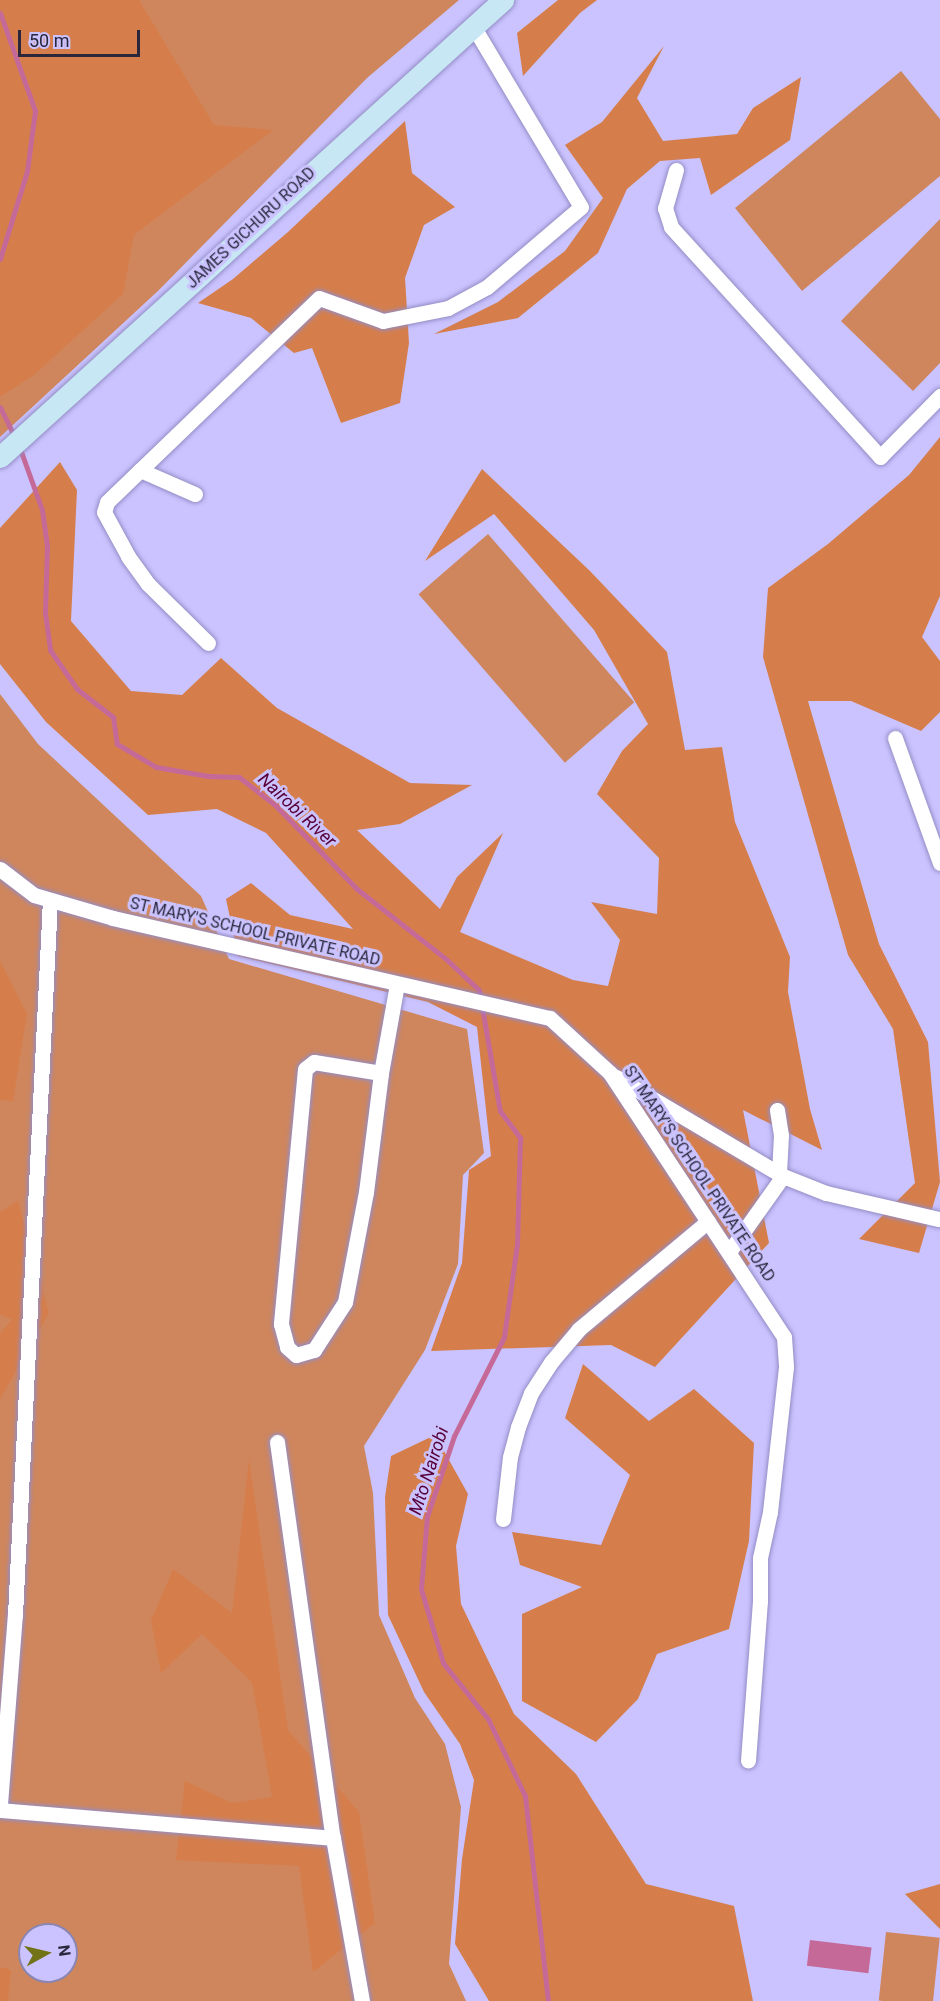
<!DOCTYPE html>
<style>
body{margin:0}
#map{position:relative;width:940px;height:2001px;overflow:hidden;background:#cac3ff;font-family:Roboto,sans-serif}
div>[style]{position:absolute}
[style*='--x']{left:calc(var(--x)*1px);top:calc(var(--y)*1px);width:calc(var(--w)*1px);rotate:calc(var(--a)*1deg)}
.green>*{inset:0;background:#cf865d;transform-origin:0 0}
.forest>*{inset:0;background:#d67e4b}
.water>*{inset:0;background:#c56a98;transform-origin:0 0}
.stream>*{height:5px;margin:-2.5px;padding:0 2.5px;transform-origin:2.5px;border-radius:2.5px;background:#c56a98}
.roads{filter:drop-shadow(0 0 2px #948dc5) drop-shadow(0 0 2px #948dc5)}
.minor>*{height:15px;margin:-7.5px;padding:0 7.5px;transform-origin:7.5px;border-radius:7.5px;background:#fff}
.secondary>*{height:21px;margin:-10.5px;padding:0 10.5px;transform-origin:10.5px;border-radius:10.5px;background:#c8e7f4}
span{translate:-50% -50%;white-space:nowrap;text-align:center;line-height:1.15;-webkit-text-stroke:6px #cac3ff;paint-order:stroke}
.street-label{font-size:16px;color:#2a273d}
.water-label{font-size:18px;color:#570137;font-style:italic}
.north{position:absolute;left:18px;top:1923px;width:60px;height:60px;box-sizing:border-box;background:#cac3ff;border:2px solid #8a85b1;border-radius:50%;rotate:82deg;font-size:16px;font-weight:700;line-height:24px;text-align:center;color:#2a273d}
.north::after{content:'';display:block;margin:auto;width:21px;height:27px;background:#727217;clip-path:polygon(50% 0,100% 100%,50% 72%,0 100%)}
.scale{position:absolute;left:18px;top:30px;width:122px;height:27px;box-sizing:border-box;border:3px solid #2a273d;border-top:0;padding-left:8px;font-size:18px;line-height:21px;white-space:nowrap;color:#2a273d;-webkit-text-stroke:4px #cac3ff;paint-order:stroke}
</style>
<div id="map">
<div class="green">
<i style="clip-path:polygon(0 0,459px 0,367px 78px,159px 290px,0 437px)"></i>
<i style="clip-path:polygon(901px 71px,940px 119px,940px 176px,802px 291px,735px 208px)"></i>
<i style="clip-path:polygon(940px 219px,940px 363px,913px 391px,841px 321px)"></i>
<i style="left:488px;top:534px;width:223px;height:92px;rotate:49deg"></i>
<i style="clip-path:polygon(evenodd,0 694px,38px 744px,201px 896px,229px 959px,467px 1029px,484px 1153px,463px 1175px,458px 1264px,425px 1350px,364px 1446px,373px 1493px,379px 1615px,415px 1698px,445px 1744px,461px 1807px,449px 1964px,466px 2001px,0 2001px,0 694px,30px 1935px,66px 1935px,66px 1971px,30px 1971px,30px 1935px)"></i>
<i style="left:886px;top:1932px;width:54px;height:69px;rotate:6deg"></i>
</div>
<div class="forest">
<i style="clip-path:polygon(0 0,139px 0,214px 125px,273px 130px,134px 235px,123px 294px,34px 375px,0 397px)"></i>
<i style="clip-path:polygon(558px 0,597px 0,580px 13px,523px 76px,517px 33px)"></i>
<i style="clip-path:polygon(664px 46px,637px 98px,663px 141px,737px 134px,753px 108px,801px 77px,790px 140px,711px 195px,700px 158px,660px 161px,627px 189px,598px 253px,518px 318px,434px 334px,498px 302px,565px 251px,603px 198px,565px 145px,602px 122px)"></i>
<i style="clip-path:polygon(405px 121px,412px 173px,455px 207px,424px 225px,405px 278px,409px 343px,400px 403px,341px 423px,312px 348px,294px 353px,251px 318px,198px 303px,233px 279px,288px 232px)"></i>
<i style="clip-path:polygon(940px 437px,940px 596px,922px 637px,940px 661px,940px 712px,921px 731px,851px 701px,808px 701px,879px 944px,928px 1042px,940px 1182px,919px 1253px,859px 1239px,915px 1183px,893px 1029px,848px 955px,763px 657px,768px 588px,828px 544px,909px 475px)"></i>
<i style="clip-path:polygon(60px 462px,77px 490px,71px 621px,131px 691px,182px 695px,221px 658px,277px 708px,410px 783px,472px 785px,400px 824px,357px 830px,440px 909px,457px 877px,503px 833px,460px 932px,573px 980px,608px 986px,620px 940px,591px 902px,657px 914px,659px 858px,597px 794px,622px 751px,648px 724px,594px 630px,494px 514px,425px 561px,482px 469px,590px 571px,667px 652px,685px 750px,722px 747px,735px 822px,790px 957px,788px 992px,810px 1109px,822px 1150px,743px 1110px,769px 1243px,655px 1367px,611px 1345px,431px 1351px,462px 1263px,469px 1170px,491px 1156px,477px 1027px,428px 1002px,238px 956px,226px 899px,251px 883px,290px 915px,353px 929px,266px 833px,217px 809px,148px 815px,46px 722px,0 664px,0 528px)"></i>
<i style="clip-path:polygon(0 961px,27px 1014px,13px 1101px,0 1100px)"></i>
<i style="clip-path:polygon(18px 1201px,49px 1313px,0 1399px,0 1333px,12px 1320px,0 1314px,0 1212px)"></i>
<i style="clip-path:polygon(583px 1364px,649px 1421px,694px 1389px,754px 1443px,749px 1541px,729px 1629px,657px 1654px,638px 1699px,596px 1742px,522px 1701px,522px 1614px,582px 1587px,520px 1565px,512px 1532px,601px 1545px,630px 1475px,565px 1418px)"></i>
<i style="clip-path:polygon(435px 1435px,468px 1494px,456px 1546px,461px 1604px,514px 1714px,576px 1774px,646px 1884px,734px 1906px,753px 2001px,489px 2001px,455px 1944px,462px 1859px,474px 1780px,460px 1744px,424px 1692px,388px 1615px,385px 1497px,391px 1456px)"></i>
<i style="clip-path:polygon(249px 1459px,288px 1730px,359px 1812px,375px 1923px,313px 1972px,299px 1866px,176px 1860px,185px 1781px,232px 1803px,272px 1797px,252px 1682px,202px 1634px,161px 1673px,151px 1621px,173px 1569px,232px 1613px)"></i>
<i style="clip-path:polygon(940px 1884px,940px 1929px,905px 1894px)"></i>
<i style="clip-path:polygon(0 1967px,11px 1970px,8px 2001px,0 2001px)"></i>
</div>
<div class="water">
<i style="left:810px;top:1940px;width:62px;height:26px;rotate:7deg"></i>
</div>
<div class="stream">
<i style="--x:0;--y:13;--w:104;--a:70.3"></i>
<i style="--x:35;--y:111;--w:61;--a:97.6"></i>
<i style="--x:27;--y:171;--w:92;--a:107.1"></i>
<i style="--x:0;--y:407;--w:34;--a:64"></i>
<i style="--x:19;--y:446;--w:68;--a:70.2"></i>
<i style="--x:42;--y:510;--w:35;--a:82"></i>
<i style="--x:47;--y:545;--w:68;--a:91.7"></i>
<i style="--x:45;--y:613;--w:37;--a:82"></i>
<i style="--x:50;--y:650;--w:47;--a:55.3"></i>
<i style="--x:77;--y:689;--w:46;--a:37.9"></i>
<i style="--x:113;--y:717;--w:27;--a:82"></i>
<i style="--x:117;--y:744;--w:45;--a:30.5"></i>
<i style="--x:156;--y:767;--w:53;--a:9.8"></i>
<i style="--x:208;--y:776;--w:31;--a:2"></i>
<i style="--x:239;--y:777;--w:46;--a:37.9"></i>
<i style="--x:275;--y:805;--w:117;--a:45.7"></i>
<i style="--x:357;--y:889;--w:113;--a:38.2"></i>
<i style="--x:446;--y:959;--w:45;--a:43.2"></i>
<i style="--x:479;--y:990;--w:123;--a:80.2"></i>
<i style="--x:500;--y:1111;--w:34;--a:53"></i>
<i style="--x:520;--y:1138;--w:106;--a:91.6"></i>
<i style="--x:517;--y:1244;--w:94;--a:98"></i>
<i style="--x:504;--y:1337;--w:111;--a:116.8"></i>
<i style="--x:454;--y:1436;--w:84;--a:108.6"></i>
<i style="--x:427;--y:1516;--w:73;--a:94.7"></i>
<i style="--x:421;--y:1589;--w:77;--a:73.4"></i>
<i style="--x:443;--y:1663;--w:72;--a:51.2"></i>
<i style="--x:488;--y:1719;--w:85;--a:64.3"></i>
<i style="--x:525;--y:1796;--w:206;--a:83.6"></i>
</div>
<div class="roads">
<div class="minor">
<i style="--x:676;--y:170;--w:40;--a:106"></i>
<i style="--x:665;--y:208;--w:20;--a:72"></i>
<i style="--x:671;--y:227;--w:311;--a:47.7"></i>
<i style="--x:880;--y:457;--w:86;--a:-45.5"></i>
<i style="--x:140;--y:470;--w:60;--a:23.6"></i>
<i style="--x:208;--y:643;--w:84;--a:-135.5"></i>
<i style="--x:148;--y:584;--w:34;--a:-126"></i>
<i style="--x:128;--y:556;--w:50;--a:-118.6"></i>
<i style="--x:104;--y:512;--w:10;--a:-73"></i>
<i style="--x:107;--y:502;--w:294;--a:-43.9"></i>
<i style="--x:319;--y:298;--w:68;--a:19.8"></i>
<i style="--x:383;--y:321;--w:66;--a:-11.3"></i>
<i style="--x:448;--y:308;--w:44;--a:-28.3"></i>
<i style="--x:487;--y:287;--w:123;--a:-40.4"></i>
<i style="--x:581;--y:207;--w:211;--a:-120.8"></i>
<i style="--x:895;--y:738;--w:133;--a:70.2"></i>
<i style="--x:0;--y:869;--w:43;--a:37.4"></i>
<i style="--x:34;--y:895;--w:82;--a:16.2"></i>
<i style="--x:113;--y:918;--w:448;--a:12.9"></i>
<i style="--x:550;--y:1018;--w:81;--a:42.5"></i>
<i style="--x:610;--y:1073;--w:316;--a:56.6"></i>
<i style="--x:784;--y:1337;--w:30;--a:86"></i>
<i style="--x:786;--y:1367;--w:146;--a:96.3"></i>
<i style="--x:770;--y:1512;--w:47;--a:102.3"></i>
<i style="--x:760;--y:1558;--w:43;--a:90"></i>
<i style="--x:760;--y:1601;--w:160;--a:94.3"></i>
<i style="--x:381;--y:1073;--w:68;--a:-170.7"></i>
<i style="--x:314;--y:1062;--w:11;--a:142"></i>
<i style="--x:305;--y:1069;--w:256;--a:95.4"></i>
<i style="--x:281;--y:1324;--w:24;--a:75"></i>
<i style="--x:287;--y:1347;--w:12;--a:42"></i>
<i style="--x:296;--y:1355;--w:19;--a:-16"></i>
<i style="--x:314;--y:1350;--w:57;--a:-57.1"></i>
<i style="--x:345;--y:1302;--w:112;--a:-79.2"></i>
<i style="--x:366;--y:1192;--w:120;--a:-82.8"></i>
<i style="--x:381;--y:1073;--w:90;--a:-79.8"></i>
<i style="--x:616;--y:1077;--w:194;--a:30.7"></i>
<i style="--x:783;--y:1176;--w:46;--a:21.6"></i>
<i style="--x:826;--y:1193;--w:116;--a:13"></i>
<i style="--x:777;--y:1110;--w:25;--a:81"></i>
<i style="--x:781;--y:1135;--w:38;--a:93"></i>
<i style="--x:729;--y:1252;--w:93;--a:-54.6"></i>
<i style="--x:277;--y:1442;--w:400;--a:82"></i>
<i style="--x:333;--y:1838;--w:166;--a:79.9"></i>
<i style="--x:503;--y:1519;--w:62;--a:-83.6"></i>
<i style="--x:510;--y:1457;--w:31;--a:-75"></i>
<i style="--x:518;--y:1427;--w:36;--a:-69"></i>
<i style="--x:531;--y:1393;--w:38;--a:-57"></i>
<i style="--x:552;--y:1361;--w:42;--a:-49.8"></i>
<i style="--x:579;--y:1329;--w:168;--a:-39.9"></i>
<i style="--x:0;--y:1804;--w:190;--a:-85.5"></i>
<i style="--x:15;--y:1615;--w:716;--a:-87.2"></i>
<i style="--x:0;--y:1810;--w:334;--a:4.8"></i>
</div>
<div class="secondary">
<i style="--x:0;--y:457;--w:680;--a:-42.26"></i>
</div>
</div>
<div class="street-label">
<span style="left:251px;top:228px;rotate:-43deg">JAMES GICHURU ROAD</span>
<span style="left:255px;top:932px;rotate:13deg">ST MARY'S SCHOOL PRIVATE ROAD</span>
<span style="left:699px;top:1174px;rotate:56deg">ST MARY'S SCHOOL PRIVATE ROAD</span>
</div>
<div class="water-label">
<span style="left:297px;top:810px;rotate:43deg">Nairobi River</span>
<span style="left:429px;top:1471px;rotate:-72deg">Mto Nairobi</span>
</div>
<div class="north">N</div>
<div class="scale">50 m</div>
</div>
